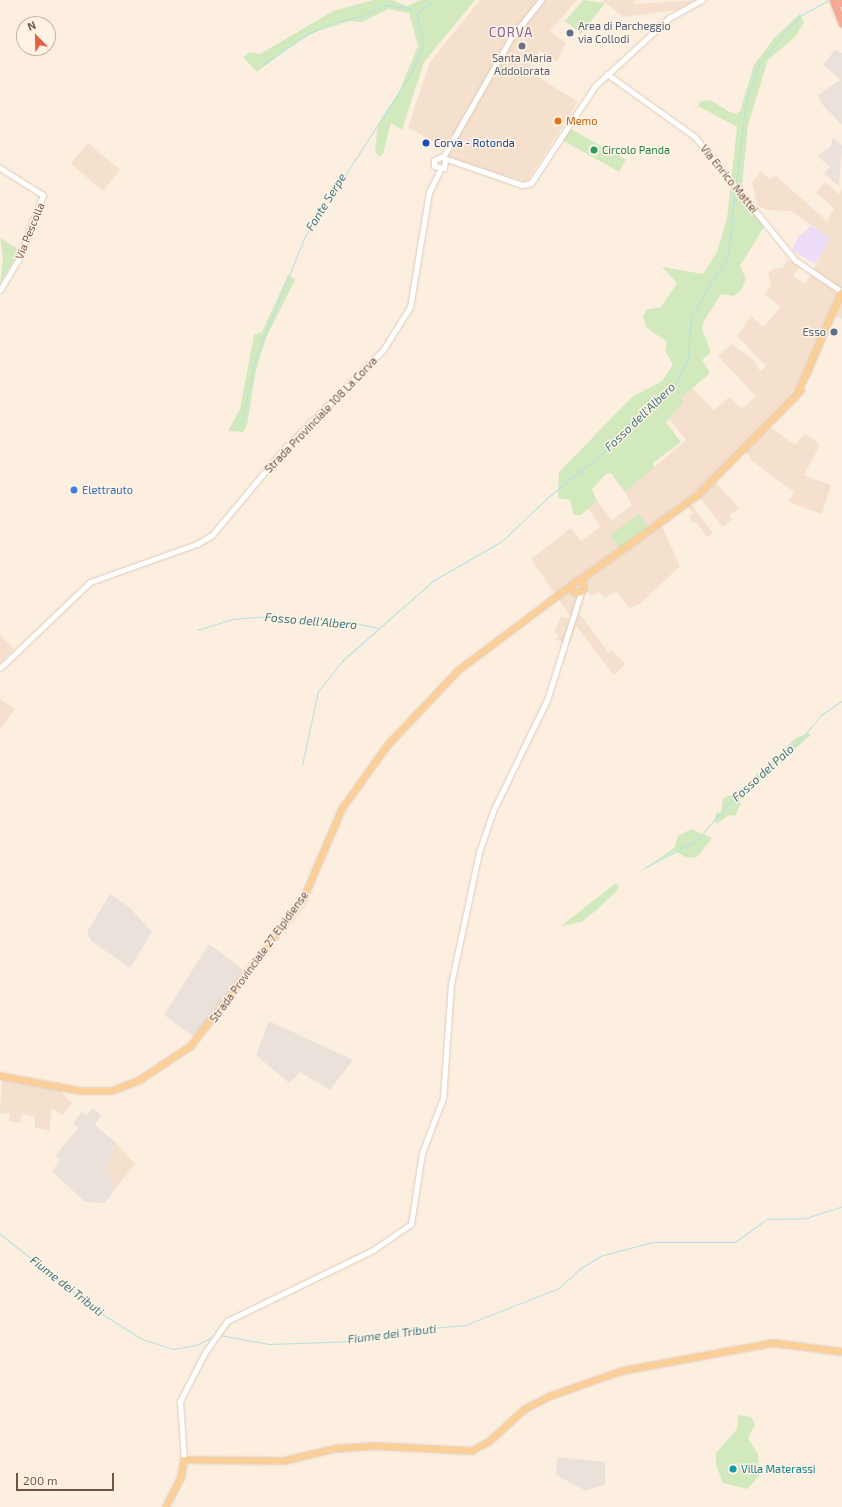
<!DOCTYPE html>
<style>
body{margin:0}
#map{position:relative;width:842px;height:1507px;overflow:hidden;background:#fcefdf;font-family:"Exo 2",sans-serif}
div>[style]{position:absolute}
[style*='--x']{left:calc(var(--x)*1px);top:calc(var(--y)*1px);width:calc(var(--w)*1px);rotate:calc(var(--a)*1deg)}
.residential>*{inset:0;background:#f4e0cd;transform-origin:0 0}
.industrial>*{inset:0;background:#eae1db}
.education>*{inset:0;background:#ecdcf8}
.green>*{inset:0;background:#d2e9be;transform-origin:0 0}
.stream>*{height:1px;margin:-0.5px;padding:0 0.5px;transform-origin:0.5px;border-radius:0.5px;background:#b4e1e5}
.roads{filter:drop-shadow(0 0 1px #e0cabb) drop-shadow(0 0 1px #e0cabb)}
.minor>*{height:5px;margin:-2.5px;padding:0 2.5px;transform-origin:2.5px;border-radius:2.5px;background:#fff}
.major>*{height:6px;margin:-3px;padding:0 3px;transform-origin:3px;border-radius:3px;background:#fccf96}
.major>.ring{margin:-3px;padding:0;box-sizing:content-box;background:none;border:6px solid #fccf96;border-radius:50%}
.highway>*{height:7px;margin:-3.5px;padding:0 3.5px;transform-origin:3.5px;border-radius:3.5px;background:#f7a895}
.dots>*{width:11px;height:11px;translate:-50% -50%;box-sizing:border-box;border:2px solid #fff3e5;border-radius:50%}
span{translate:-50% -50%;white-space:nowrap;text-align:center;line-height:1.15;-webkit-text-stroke:3px #fff3e5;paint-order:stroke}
.service-label{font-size:11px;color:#4e5e75}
.left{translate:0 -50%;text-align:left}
.right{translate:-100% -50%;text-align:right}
.worship-label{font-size:11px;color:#5b616d}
.food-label{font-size:11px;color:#c56008}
.transit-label{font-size:11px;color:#164399}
.leisure-label{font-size:11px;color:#27864d}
.street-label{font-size:11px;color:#725447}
.shop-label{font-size:11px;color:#366cbe}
.culture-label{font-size:11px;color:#0d838f}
.water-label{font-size:12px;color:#3e787f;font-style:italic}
.quarter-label{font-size:13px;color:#816296;letter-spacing:1px}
.north{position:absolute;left:16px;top:16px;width:40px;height:40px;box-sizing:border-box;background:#fff3e5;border:1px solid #c7b3a6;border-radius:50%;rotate:337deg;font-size:11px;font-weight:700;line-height:16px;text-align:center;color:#725447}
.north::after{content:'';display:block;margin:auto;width:14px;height:18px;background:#e75d42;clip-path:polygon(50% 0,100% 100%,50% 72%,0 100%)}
.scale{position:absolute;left:16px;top:1473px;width:98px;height:18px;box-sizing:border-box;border:2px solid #725447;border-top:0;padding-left:5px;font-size:12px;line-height:14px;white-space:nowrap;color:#725447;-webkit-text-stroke:3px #fff3e5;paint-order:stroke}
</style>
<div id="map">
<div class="residential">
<i style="clip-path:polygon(480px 0,577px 0,550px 31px,566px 43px,557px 62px,540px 51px,527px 70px,578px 102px,527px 182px,447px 158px,449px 151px,408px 127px,430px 62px)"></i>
<i style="clip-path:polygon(602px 0,637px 0,633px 4px,696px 0,677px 10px,623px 17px)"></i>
<i style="left:88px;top:143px;width:42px;height:27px;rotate:40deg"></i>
<i style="clip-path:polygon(761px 171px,770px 180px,775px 175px,827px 221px,834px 208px,816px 192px,825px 182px,839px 194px,842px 189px,842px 319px,835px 315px,811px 376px,770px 427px,795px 445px,805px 433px,820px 445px,804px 475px,831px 485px,822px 514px,789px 502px,794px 492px,752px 461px,746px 452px,715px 482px,739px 508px,729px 516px,732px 519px,723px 527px,699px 497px,691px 504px,713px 533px,707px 537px,696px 522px,693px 523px,689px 517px,693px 513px,688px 507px,662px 526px,680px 566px,640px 604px,630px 608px,616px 592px,605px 598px,599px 592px,592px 596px,586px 591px,579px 613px,609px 653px,612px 651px,626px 664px,614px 675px,576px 626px,569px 644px,556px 640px,558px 634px,554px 632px,561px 617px,572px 619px,531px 559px,571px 528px,581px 541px,601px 527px,588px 508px,597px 501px,612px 520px,632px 505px,625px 492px,686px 440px,669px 419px,683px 402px,680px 398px,692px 388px,714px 410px,729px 397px,742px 409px,756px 396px,718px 356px,732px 344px,753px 360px,760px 371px,766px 366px,737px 336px,751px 316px,763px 327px,781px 307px,765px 294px,771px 285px,768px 273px,774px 268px,782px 268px,788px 260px,800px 267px,793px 276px,805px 284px,830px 238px,791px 211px,767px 210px,757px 205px,752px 182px)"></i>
<i style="clip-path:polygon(0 635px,14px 649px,0 663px)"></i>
<i style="clip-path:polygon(0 699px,15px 709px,0 729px)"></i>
<i style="clip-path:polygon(2px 1076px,60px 1085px,60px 1091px,72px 1103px,62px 1115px,52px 1108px,49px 1131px,35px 1128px,35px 1117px,22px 1114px,20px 1123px,9px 1121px,10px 1114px,0 1113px)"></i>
<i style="clip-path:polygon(116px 1143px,135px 1164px,116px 1188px,111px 1185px,108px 1162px)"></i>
</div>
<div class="industrial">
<i style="clip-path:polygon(835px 50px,842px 53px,842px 125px,821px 103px,818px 95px,840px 80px,823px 64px)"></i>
<i style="clip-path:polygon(833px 138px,842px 145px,839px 186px,824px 174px,830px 167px,817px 156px,830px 147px)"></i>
<i style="clip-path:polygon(110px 894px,129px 907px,152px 932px,130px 968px,91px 941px,87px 932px)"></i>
<i style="clip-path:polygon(209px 944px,245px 971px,194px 1037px,164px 1015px)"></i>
<i style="clip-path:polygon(269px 1021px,353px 1060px,330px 1090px,300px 1072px,289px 1083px,256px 1055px)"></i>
<i style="clip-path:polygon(92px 1108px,101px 1115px,95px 1125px,116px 1143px,108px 1162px,111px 1185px,116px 1188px,105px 1203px,85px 1202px,52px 1171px,60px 1160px,55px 1156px,78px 1128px,73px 1123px,82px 1112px,87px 1116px)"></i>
<i style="clip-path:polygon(557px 1457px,605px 1462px,605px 1484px,586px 1491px,556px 1475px)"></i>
</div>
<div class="education">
<i style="clip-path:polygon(811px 226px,830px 238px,815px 264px,792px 250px,798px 237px)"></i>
</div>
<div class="green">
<i style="clip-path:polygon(373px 0,392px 0,407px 6px,420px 0,475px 0,424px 62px,402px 130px,391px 123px,383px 154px,379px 157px,375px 151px,378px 124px,399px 92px,418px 46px,409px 13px,388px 9px,362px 22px,350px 21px,318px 31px,293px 44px,257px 72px,243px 57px,250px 52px,260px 54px,333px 11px)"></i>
<i style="clip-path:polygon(583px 0,605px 3px,581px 34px,565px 21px)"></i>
<i style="clip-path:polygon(800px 14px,804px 22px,795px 37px,768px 60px,748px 125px,741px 196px,764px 227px,740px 266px,746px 279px,741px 290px,734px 296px,721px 294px,704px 321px,702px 329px,711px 352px,702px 360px,710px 373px,681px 398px,684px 402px,666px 422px,681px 442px,653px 463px,654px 468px,625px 492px,611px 473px,606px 474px,592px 489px,597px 501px,581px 515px,574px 515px,570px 500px,558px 498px,559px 472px,632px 397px,662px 381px,673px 365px,665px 350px,667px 342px,647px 328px,643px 317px,646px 310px,661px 307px,677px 283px,662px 267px,703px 274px,717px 252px,727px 218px,737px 127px,698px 106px,701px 101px,710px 100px,728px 111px,736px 114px,740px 111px,754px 65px,774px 38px)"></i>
<i style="left:569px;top:128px;width:65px;height:14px;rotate:29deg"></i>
<i style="clip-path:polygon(0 238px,20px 250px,0 284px,3px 257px)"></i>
<i style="clip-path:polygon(288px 275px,295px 280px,266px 338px,256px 370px,247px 425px,243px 432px,228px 431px,240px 409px,254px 335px,262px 332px)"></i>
<i style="left:639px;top:514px;width:19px;height:36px;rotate:54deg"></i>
<i style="clip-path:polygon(808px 733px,811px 735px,739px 799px,741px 803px,735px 816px,729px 815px,717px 824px,714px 820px,717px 812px,721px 813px,723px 798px,737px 793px,796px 738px)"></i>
<i style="clip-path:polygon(691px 829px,712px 838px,697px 857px,687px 858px,675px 851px,635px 875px,674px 848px,678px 836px)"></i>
<i style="clip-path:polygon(616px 883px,619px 887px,616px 892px,593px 913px,581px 922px,561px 926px)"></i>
<i style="clip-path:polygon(738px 1415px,751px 1417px,755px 1425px,748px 1438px,758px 1454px,760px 1475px,747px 1489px,723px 1483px,716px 1465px,716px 1453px,737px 1429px)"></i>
</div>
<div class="stream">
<i style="--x:264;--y:64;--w:55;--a:-34.6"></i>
<i style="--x:309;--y:33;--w:29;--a:-22"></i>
<i style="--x:336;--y:22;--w:28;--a:-13"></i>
<i style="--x:363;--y:16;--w:25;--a:-26"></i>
<i style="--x:386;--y:5;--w:26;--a:7"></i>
<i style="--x:736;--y:184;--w:85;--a:-83.2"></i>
<i style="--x:746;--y:100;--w:38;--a:-70"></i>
<i style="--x:759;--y:64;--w:61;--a:-50.3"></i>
<i style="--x:798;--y:17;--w:35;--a:-29"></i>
<i style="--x:241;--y:425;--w:71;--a:-77.7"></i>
<i style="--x:256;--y:356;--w:130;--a:-67.8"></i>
<i style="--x:305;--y:236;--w:190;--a:-56.8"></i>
<i style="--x:409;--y:77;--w:35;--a:-66"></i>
<i style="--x:423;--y:45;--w:33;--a:-101"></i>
<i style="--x:417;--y:13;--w:21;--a:-37"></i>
<i style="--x:197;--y:630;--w:39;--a:-17"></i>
<i style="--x:234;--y:619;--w:35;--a:-5"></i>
<i style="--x:269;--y:616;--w:76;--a:3.8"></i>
<i style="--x:345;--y:621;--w:33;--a:12"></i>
<i style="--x:302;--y:765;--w:76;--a:-77.8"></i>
<i style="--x:318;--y:691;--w:38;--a:-51"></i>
<i style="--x:342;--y:661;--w:123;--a:-41.4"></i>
<i style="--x:434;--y:580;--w:78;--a:-29.8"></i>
<i style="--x:502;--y:541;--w:62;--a:-43.7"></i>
<i style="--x:547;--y:498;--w:94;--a:-38.9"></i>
<i style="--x:620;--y:439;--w:77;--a:-44.5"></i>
<i style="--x:675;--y:385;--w:31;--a:-65"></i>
<i style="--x:688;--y:357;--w:41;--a:-85.8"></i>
<i style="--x:691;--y:316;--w:70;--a:-58.3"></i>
<i style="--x:728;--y:256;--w:65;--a:-83.9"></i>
<i style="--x:644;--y:868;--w:60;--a:-27.8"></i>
<i style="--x:697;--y:840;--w:48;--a:-49.3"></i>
<i style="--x:728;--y:804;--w:96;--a:-41.6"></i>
<i style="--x:800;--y:740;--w:33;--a:-50"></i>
<i style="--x:821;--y:715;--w:25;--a:-34"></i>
<i style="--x:0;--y:1234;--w:130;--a:38.1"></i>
<i style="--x:102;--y:1314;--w:47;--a:32"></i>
<i style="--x:142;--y:1339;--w:32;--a:18"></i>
<i style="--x:172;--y:1349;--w:24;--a:-9"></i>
<i style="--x:196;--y:1345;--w:20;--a:-27"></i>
<i style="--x:219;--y:1335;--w:51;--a:10.2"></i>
<i style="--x:269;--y:1344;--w:87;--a:-2"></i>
<i style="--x:356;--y:1341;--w:34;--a:-15"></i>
<i style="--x:389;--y:1332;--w:76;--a:-5.3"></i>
<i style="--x:465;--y:1325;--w:101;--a:-21.5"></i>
<i style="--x:559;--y:1288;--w:26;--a:-43"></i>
<i style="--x:578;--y:1270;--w:26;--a:-32"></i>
<i style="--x:600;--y:1256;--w:54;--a:-15.1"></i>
<i style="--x:652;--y:1242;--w:83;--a:0"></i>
<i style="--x:735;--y:1242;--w:39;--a:-36"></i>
<i style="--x:767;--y:1219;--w:39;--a:-1"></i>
<i style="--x:806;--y:1218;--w:38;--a:-18"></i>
</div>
<div class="roads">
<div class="minor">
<i style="--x:607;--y:74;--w:108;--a:35.6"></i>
<i style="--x:695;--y:137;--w:159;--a:50.9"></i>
<i style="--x:795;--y:260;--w:57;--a:34.2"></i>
<i style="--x:443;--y:157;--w:137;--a:-60.3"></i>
<i style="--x:511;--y:38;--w:48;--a:-51.7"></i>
<i style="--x:445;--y:160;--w:8;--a:97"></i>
<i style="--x:444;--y:168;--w:10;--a:-169"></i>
<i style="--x:434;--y:166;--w:6;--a:-90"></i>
<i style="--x:434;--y:160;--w:8;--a:-23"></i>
<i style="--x:441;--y:157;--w:86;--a:19.1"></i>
<i style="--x:522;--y:185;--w:9;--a:-13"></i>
<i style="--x:531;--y:183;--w:116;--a:-56.6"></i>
<i style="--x:595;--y:86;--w:100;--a:-42.6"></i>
<i style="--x:669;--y:18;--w:38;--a:-29"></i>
<i style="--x:0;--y:168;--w:51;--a:32.1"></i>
<i style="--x:43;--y:195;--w:70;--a:111"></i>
<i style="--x:18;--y:260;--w:35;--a:121"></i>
<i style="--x:0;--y:668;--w:124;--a:-43.7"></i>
<i style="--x:90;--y:582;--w:114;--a:-19.6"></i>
<i style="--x:197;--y:544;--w:17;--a:-31"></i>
<i style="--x:212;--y:535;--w:112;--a:-50.1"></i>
<i style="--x:284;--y:449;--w:140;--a:-45"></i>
<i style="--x:383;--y:350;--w:51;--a:-57.9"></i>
<i style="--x:410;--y:307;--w:117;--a:-80.6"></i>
<i style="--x:429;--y:192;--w:25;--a:-63"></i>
<i style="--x:184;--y:1460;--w:59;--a:-93.9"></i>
<i style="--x:180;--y:1401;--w:53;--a:-62.9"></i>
<i style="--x:204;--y:1354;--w:40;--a:-55.1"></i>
<i style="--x:227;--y:1321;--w:162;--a:-25.9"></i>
<i style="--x:373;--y:1250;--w:46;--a:-34.4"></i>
<i style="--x:411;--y:1224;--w:72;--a:-81.2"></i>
<i style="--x:422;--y:1153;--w:59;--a:-69.1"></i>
<i style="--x:443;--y:1098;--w:114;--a:-86"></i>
<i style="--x:451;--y:984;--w:135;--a:-78"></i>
<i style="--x:479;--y:852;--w:43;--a:-71.1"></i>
<i style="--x:493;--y:811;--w:123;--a:-64.1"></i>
<i style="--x:547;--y:700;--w:113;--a:-72.5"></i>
</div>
<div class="major">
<i style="--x:799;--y:390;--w:107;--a:-66.3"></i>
<i class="ring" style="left:572px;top:581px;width:6px;height:6px"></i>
<i style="--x:579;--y:581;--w:145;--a:-35.8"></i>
<i style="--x:697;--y:496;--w:148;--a:-45.3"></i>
<i style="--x:0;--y:1076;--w:81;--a:10.6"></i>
<i style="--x:80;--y:1091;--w:32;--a:0"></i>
<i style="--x:112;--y:1091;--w:30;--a:-21"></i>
<i style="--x:140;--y:1080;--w:61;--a:-33.7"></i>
<i style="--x:191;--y:1046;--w:184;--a:-52.5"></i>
<i style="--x:303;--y:900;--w:99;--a:-66.8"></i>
<i style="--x:342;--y:809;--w:79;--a:-54.3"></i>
<i style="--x:388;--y:745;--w:103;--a:-46.6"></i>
<i style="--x:459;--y:670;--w:140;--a:-36.9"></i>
<i style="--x:166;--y:1507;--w:33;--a:-63"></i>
<i style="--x:181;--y:1478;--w:18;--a:-81"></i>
<i style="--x:184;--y:1460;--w:100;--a:0.6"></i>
<i style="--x:284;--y:1461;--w:51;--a:-13.5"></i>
<i style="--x:334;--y:1449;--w:40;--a:-4.3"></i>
<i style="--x:374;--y:1446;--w:98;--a:2.9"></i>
<i style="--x:472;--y:1451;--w:21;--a:-29"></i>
<i style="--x:490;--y:1441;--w:47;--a:-42.4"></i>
<i style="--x:525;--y:1409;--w:29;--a:-27"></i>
<i style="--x:551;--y:1396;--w:75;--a:-19.4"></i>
<i style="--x:622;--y:1371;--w:154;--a:-10.5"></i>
<i style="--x:773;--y:1343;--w:70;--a:7.4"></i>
</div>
<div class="highway">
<i style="--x:833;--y:0;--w:25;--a:69"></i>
<i style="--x:841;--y:0;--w:3;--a:72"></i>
</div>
</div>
<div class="dots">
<i style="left:570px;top:33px;background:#5c6f8a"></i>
<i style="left:522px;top:46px;background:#6b7280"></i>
<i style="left:558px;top:121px;background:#e8710a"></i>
<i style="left:426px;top:143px;background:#1a4fb4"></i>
<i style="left:594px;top:150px;background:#2e9e5b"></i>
<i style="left:834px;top:332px;background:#5c6f8a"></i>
<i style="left:74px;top:490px;background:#3f7fe0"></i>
<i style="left:733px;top:1469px;background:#0f9aa8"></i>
</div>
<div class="service-label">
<span class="left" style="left:578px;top:33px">Area di Parcheggio<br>via Collodi</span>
<span class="right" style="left:826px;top:332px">Esso</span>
</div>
<div class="worship-label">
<span style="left:522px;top:65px">Santa Maria<br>Addolorata</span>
</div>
<div class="food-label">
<span class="left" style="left:566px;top:121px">Memo</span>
</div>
<div class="transit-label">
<span class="left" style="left:434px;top:143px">Corva - Rotonda</span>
</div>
<div class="leisure-label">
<span class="left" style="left:602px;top:150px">Circolo Panda</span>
</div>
<div class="street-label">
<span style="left:729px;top:179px;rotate:51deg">Via Enrico Mattei</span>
<span style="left:30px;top:231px;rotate:-68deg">Via Pescolla</span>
<span style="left:321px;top:415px;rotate:-46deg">Strada Provinciale 108 La Corva</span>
<span style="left:259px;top:957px;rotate:-54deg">Strada Provinciale 27 Elpidiense</span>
</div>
<div class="shop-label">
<span class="left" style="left:82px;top:490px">Elettrauto</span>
</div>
<div class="culture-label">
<span class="left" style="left:741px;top:1469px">Villa Materassi</span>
</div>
<div class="water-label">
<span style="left:326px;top:202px;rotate:-58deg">Fonte Serpe</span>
<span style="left:640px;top:417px;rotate:-44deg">Fosso dell'Albero</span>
<span style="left:311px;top:621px;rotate:5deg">Fosso dell'Albero</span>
<span style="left:763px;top:773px;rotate:-42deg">Fosso del Palo</span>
<span style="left:67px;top:1286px;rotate:38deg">Fiume dei Tributi</span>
<span style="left:392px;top:1334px;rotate:-7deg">Fiume dei Tributi</span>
</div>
<div class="quarter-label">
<span style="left:511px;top:32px">CORVA</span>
</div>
<div class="north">N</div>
<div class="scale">200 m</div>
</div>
